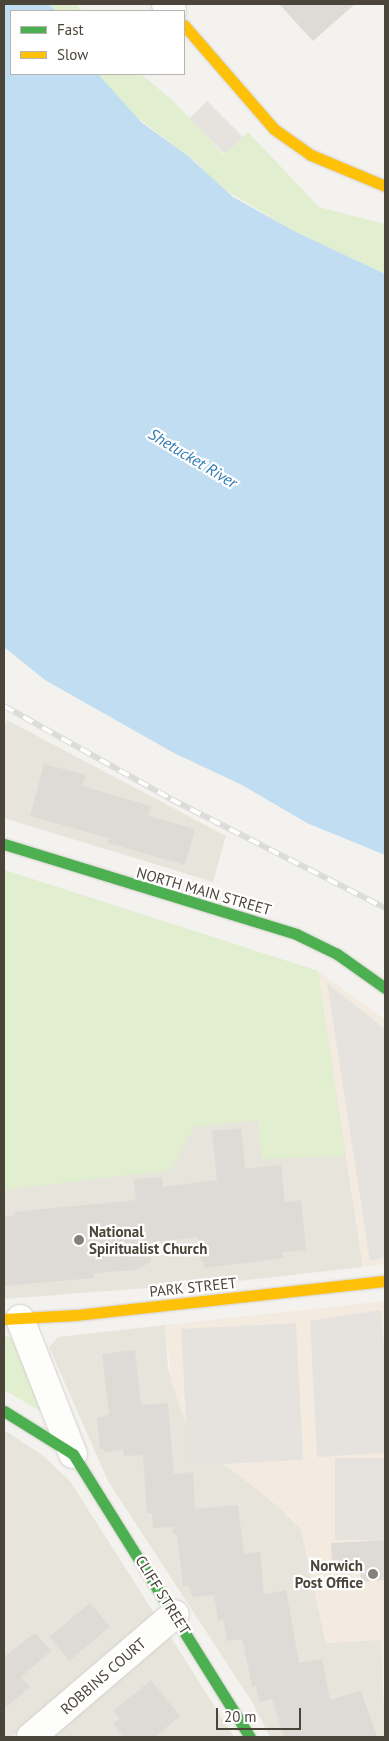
<!DOCTYPE html>
<style>
body{margin:0}
#map{position:relative;width:389px;height:1741px;overflow:hidden;background:#f4f2ee;font-family:"PT Sans",sans-serif}
div>[style]{position:absolute}
[style*='--x']{left:calc(var(--x)*1px);top:calc(var(--y)*1px);width:calc(var(--w)*1px);rotate:calc(var(--a)*1deg)}
.residential>*{inset:0;background:#e7e4dc}
.commercial>*{inset:0;background:#f3ebdf}
.industrial>*{inset:0;background:#e6e2de;transform-origin:0 0}
.green>*{inset:0;background:#e1eecf}
.parking>*{inset:0;background:#e6e3df;transform-origin:0 0}
.water>*{inset:0;background:#c0ddf1}
.building>*{inset:0;background:#dedbd6;transform-origin:0 0}
.roads{filter:drop-shadow(0 0 1px #d2d0cb) drop-shadow(0 0 1px #d2d0cb)}
.street>*{height:28px;margin:-14px;padding:0 14px;transform-origin:14px;border-radius:14px;background:#fdfdfc}
.fast>*{height:11px;margin:-5.5px;padding:0 5.5px;transform-origin:5.5px;border-radius:5.5px;background:#4caf50}
.slow>*{height:11px;margin:-5.5px;padding:0 5.5px;transform-origin:5.5px;border-radius:5.5px;background:#ffc107}
.rail>*{height:5.5px;margin-top:-2.75px;transform-origin:0;background:repeating-linear-gradient(90deg,#fff 0 11px,#dbdbda 0 22px);box-sizing:border-box;border-block:1px solid #dbdbda}
.dots>*{width:14px;height:14px;translate:-50% -50%;box-sizing:border-box;border:2px solid #fff;border-radius:50%}
span{translate:-50% -50%;white-space:nowrap;text-align:center;line-height:1.15;-webkit-text-stroke:4.5px #fff;paint-order:stroke}
.street-label{font-size:15px;color:#4b4439}
.poi-label{font-size:15px;color:#4b4439;font-weight:700}
.left{translate:0 -50%;text-align:left}
.right{translate:-100% -50%;text-align:right}
.water-label{font-size:16px;color:#2e7ab2;font-style:italic}
.frame{position:absolute;inset:0;border:5px solid #4b4439;pointer-events:none}
.legend{position:absolute;left:10px;top:10px;width:175px;height:65px;box-sizing:border-box;background:#fff;border:1px solid #b7b4b0;margin:0;padding:6px 9px;list-style:none;font-size:15px;color:#4b4439}
.legend li{display:flex;align-items:center;gap:10px;height:25px}
.legend b{width:25px;border:1px solid #b7b4b0}
.scale{position:absolute;left:216px;top:1708px;width:85px;height:22px;box-sizing:border-box;border:2px solid #4b4439;border-top:0;padding-left:6px;font-size:15px;line-height:18px;white-space:nowrap;color:#4b4439;-webkit-text-stroke:4px #fff;paint-order:stroke}
</style>
<div id="map">
<div class="residential">
<i style="clip-path:polygon(7px 720px,226px 836px,213px 882px,4px 818px,4px 730px)"></i>
<i style="clip-path:polygon(4px 870px,318px 971px,363px 1267px,238px 1281px,4px 1299px)"></i>
<i style="clip-path:polygon(165px 1325px,168px 1368px,185px 1422px,217px 1460px,261px 1489px,301px 1529px,326px 1643px,381px 1639px,385px 1737px,270px 1737px,252px 1702px,108px 1481px,49px 1347px,58px 1337px)"></i>
<i style="clip-path:polygon(4px 1430px,42px 1455px,70px 1481px,154px 1613px,12px 1737px,4px 1737px)"></i>
<i style="clip-path:polygon(170px 1636px,234px 1737px,51px 1737px)"></i>
</div>
<div class="commercial">
<i style="clip-path:polygon(318px 971px,385px 1020px,385px 1264px,363px 1267px)"></i>
<i style="clip-path:polygon(385px 1301px,385px 1679px,383px 1679px,381px 1640px,326px 1643px,301px 1529px,291px 1517px,197px 1442px,185px 1422px,172px 1384px,165px 1325px)"></i>
</div>
<div class="industrial">
<i style="left:207px;top:101px;width:51px;height:25px;rotate:45deg"></i>
</div>
<div class="green">
<i style="clip-path:polygon(49px 4px,76px 4px,82px 11px,56px 11px)"></i>
<i style="clip-path:polygon(98px 74px,141px 74px,173px 101px,224px 155px,248px 132px,319px 207px,385px 224px,385px 274px,296px 232px,220px 187px,195px 161px,131px 113px)"></i>
<i style="clip-path:polygon(4px 870px,318px 971px,345px 1156px,262px 1159px,258px 1120px,194px 1127px,171px 1170px,4px 1190px)"></i>
<i style="clip-path:polygon(4px 1336px,15px 1338px,44px 1413px,4px 1390px)"></i>
</div>
<div class="parking">
<i style="clip-path:polygon(327px 983px,385px 1029px,385px 1257px,370px 1261px)"></i>
<i style="clip-path:polygon(381px 1310px,385px 1361px,385px 1453px,317px 1457px,310px 1321px)"></i>
<i style="left:296px;top:1323px;width:137px;height:115px;rotate:87deg"></i>
<i style="left:385px;top:1458px;width:82px;height:50px;rotate:90deg"></i>
</div>
<div class="water">
<i style="clip-path:polygon(4px 4px,49px 4px,56px 11px,11px 11px,11px 74px,98px 74px,141px 122px,188px 156px,233px 197px,296px 232px,385px 274px,385px 855px,307px 823px,242px 785px,174px 753px,45px 680px,4px 647px)"></i>
</div>
<div class="building">
<i style="clip-path:polygon(279px 4px,355px 4px,313px 41px)"></i>
<i style="clip-path:polygon(44px 764px,86px 775px,82px 786px,151px 806px,148px 816px,195px 829px,185px 865px,108px 843px,109px 838px,30px 816px)"></i>
<i style="clip-path:polygon(241px 1128px,245px 1169px,281px 1165px,285px 1202px,301px 1200px,306px 1250px,283px 1252px,283px 1258px,205px 1268px,204px 1262px,201px 1262px,198px 1237px,150px 1243px,151px 1262px,136px 1270px,94px 1273px,94px 1278px,4px 1286px,4px 1217px,15px 1215px,14px 1212px,136px 1200px,134px 1179px,162px 1177px,163px 1187px,217px 1180px,212px 1131px)"></i>
<i style="clip-path:polygon(135px 1350px,141px 1405px,168px 1403px,174px 1474px,193px 1472px,195px 1509px,238px 1505px,244px 1554px,260px 1552px,264px 1594px,286px 1590px,299px 1663px,322px 1659px,330px 1700px,361px 1691px,377px 1737px,284px 1737px,272px 1699px,259px 1702px,256px 1686px,252px 1687px,243px 1642px,241px 1639px,227px 1641px,223px 1619px,218px 1620px,214px 1595px,193px 1597px,189px 1586px,183px 1586px,177px 1534px,173px 1534px,173px 1527px,153px 1528px,152px 1513px,147px 1513px,143px 1455px,124px 1456px,123px 1450px,104px 1452px,104px 1449px,100px 1449px,97px 1418px,109px 1414px,102px 1354px)"></i>
<i style="clip-path:polygon(385px 1540px,385px 1580px,361px 1582px,360px 1565px,332px 1567px,331px 1543px)"></i>
<i style="left:90px;top:1603px;width:31px;height:53px;rotate:50deg"></i>
<i style="clip-path:polygon(35px 1633px,51px 1651px,21px 1677px,30px 1687px,4px 1709px,4px 1657px)"></i>
<i style="clip-path:polygon(151px 1680px,180px 1716px,155px 1737px,123px 1737px,113px 1724px,120px 1718px,113px 1711px)"></i>
</div>
<div class="roads">
<div class="street">
<i style="--x:166;--y:4;--w:9;--a:49"></i>
<i style="--x:20;--y:1319;--w:145;--a:68.6"></i>
<i style="--x:31;--y:1737;--w:189;--a:-40.5"></i>
</div>
<div class="fast">
<i style="--x:4;--y:844;--w:306;--a:17.1"></i>
<i style="--x:296;--y:934;--w:46;--a:26"></i>
<i style="--x:337;--y:954;--w:59;--a:35.3"></i>
<i style="--x:4;--y:1411;--w:81;--a:31.9"></i>
<i style="--x:73;--y:1454;--w:334;--a:58"></i>
</div>
<div class="slow">
<i style="--x:184;--y:25;--w:138;--a:49.1"></i>
<i style="--x:274;--y:129;--w:45;--a:35.1"></i>
<i style="--x:311;--y:155;--w:80;--a:22.7"></i>
<i style="--x:4;--y:1319;--w:72;--a:-3.2"></i>
<i style="--x:76;--y:1315;--w:311;--a:-6.3"></i>
</div>
</div>
<div class="rail">
<i style="--x:4;--y:706;--w:191;--a:29.1"></i>
<i style="--x:171;--y:799;--w:240;--a:27"></i>
</div>
<div class="dots">
<i style="left:79px;top:1240px;background:#868178"></i>
<i style="left:373px;top:1574px;background:#868178"></i>
</div>
<div class="street-label">
<span style="left:204px;top:891px;rotate:16deg">NORTH MAIN STREET</span>
<span style="left:193px;top:1287px;rotate:-6deg">PARK STREET</span>
<span style="left:163px;top:1595px;rotate:58deg">CLIFF STREET</span>
<span style="left:103px;top:1676px;rotate:-41deg">ROBBINS COURT</span>
</div>
<div class="poi-label">
<span class="left" style="left:89px;top:1240px">National<br>Spiritualist Church</span>
<span class="right" style="left:363px;top:1574px">Norwich<br>Post Office</span>
</div>
<div class="water-label">
<span style="left:193px;top:458px;rotate:31deg">Shetucket River</span>
</div>
<div class="frame"></div>
<ul class="legend">
<li><b style="height:6px;background:#4caf50"></b>Fast</li>
<li><b style="height:6px;background:#ffc107"></b>Slow</li>
</ul>
<div class="scale">20 m</div>
</div>
